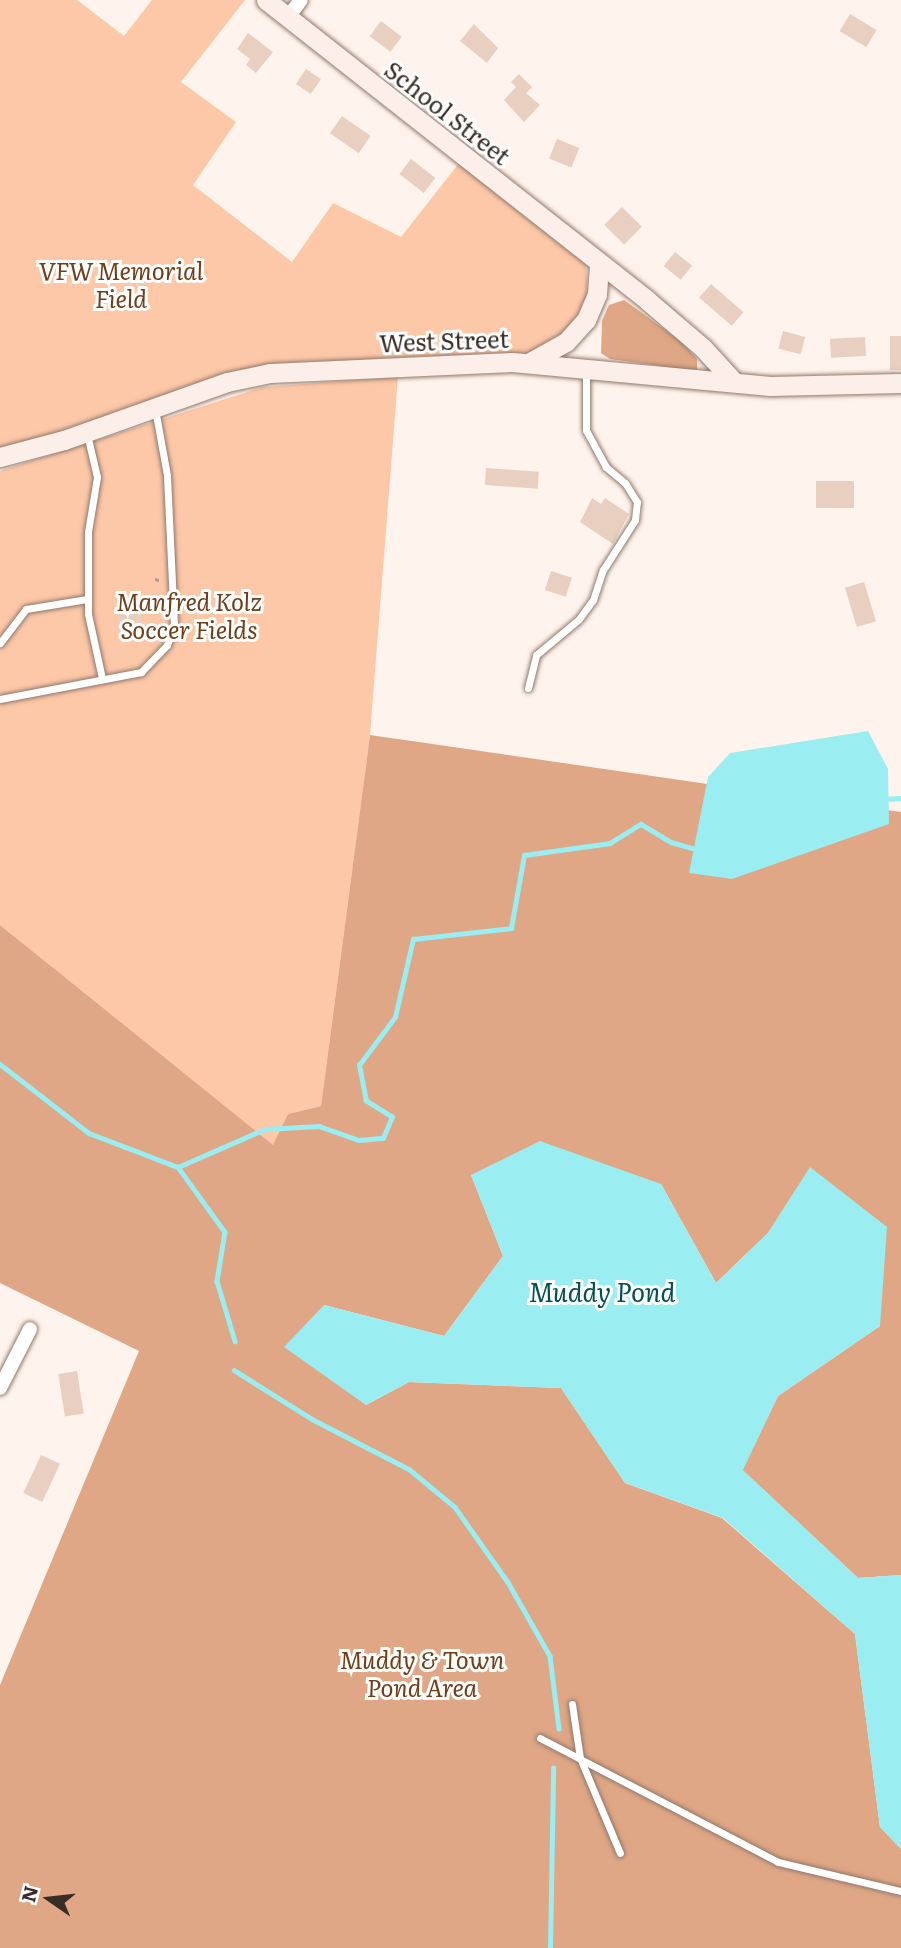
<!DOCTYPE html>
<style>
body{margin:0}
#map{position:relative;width:901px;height:1948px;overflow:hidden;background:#fff4ed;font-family:Literata,serif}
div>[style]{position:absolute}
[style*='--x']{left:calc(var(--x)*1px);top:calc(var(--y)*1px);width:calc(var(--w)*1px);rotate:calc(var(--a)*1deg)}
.green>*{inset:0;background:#fdc8a8}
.forest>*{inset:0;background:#dfa785}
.water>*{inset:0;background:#9aedf0}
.stream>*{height:4.5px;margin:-2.25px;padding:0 2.25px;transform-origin:2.25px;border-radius:2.25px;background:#9aedf0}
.building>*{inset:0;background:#e9cfbf;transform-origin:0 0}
.path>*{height:2.5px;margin-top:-1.25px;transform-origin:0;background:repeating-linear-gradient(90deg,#a89d96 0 7px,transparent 0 10.5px)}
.roads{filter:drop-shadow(0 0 2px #91796b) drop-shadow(0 0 2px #91796b)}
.lane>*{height:7px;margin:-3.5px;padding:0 3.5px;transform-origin:3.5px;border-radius:3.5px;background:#fff}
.street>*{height:14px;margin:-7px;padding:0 7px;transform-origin:7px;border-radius:7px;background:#fff}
.secondary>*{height:19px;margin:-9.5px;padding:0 9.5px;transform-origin:9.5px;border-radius:9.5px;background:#fceee8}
span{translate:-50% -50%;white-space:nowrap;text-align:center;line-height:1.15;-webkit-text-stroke:6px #fff;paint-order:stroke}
.street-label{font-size:24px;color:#382e27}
.park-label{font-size:24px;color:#723e18;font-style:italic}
.water-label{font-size:26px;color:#035154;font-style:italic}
.north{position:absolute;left:14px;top:1864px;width:70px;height:70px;-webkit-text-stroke:5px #fff;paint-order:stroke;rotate:284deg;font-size:19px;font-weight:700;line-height:28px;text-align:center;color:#382e27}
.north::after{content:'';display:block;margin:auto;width:24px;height:32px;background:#382e27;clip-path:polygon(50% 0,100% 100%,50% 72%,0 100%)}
</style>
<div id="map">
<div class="green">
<i style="clip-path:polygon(0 0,77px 0,124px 36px,152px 0,245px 0,181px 82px,236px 122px,193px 185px,292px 262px,333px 203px,401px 237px,460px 162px,586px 262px,588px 300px,569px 331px,533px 353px,298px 364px,0 449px)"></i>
<i style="clip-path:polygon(398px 377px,370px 735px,321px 1106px,288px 1114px,273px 1146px,0 925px,0 471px,263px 387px)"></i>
</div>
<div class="forest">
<i style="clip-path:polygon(624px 300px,682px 342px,697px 359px,697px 371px,610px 359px,601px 353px,602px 321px,609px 305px)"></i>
<i style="clip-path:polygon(370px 735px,901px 812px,901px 1575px,858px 1578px,742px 1470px,778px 1396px,880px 1326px,810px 1168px,768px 1233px,716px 1283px,661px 1184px,471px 1175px,503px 1256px,444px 1336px,324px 1305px,366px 1405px,409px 1382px,561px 1388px,625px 1483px,722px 1518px,855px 1634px,880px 1827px,901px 1849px,901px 1948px,0 1948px,0 1685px,139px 1351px,0 1283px,0 925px,273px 1145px,288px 1114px,321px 1106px)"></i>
</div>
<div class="water">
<i style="clip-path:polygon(868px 731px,888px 769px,889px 824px,732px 879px,689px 873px,708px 777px,730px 753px)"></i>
<i style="clip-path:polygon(540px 1141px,661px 1184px,716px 1283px,768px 1233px,810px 1167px,887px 1227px,880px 1326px,778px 1396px,743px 1470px,858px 1578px,901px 1575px,901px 1849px,880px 1827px,855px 1634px,723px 1518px,625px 1483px,561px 1388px,409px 1382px,366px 1405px,284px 1347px,324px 1305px,444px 1336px,503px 1256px,471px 1175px)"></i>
</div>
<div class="stream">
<i style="--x:884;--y:799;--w:17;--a:-3"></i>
<i style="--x:0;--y:1064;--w:113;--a:37.8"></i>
<i style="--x:89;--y:1133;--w:95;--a:20.9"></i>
<i style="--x:178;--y:1167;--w:80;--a:54.1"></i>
<i style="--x:225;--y:1232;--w:50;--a:99.3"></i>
<i style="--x:217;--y:1281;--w:63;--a:73.3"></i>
<i style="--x:178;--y:1167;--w:95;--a:-23.6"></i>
<i style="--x:265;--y:1129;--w:54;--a:-3.2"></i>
<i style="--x:319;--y:1126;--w:42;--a:19.3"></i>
<i style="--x:359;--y:1140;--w:24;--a:-5"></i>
<i style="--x:383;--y:1138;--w:23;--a:-67"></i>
<i style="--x:392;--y:1117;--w:31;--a:-148"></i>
<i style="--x:366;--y:1101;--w:37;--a:-101"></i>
<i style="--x:359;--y:1065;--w:60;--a:-53.1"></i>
<i style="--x:395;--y:1017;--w:80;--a:-77"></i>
<i style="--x:413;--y:939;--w:99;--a:-6.4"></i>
<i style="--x:511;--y:928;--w:74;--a:-79.9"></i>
<i style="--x:524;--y:855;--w:87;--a:-7.9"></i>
<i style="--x:610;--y:843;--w:36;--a:-32"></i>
<i style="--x:641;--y:824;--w:35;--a:31"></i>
<i style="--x:671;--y:842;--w:29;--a:16"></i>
<i style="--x:234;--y:1370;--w:92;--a:32.1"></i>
<i style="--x:312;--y:1419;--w:109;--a:27.3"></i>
<i style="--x:409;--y:1469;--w:60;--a:39.6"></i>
<i style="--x:455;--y:1507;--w:92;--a:54.8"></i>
<i style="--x:508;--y:1582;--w:85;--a:60.4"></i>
<i style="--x:550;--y:1656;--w:73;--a:82.9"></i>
<i style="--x:550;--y:1948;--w:180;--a:-89"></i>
</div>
<div class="building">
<i style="left:850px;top:14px;width:31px;height:20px;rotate:31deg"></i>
<i style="left:381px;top:21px;width:26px;height:19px;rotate:37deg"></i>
<i style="clip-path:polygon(474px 24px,498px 48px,487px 63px,460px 41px)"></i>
<i style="clip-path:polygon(248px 33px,273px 52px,256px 73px,246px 65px,250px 59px,237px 49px)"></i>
<i style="left:306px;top:69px;width:18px;height:18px;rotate:34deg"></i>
<i style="clip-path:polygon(519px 74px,532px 87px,526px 93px,540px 105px,524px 122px,504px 100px,516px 87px,511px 82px)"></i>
<i style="left:342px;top:116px;width:35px;height:21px;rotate:35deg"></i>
<i style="left:557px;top:139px;width:24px;height:21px;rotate:22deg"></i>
<i style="left:411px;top:159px;width:31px;height:19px;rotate:38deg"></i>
<i style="left:622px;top:207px;width:28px;height:25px;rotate:45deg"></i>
<i style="left:675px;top:252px;width:22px;height:18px;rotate:39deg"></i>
<i style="left:711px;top:284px;width:43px;height:18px;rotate:41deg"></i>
<i style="left:783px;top:331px;width:23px;height:18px;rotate:15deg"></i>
<i style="left:890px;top:336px;width:11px;height:34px"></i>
<i style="left:865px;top:337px;width:19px;height:35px;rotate:87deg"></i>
<i style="left:486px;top:468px;width:53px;height:17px;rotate:4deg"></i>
<i style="left:816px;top:481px;width:38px;height:27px"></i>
<i style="clip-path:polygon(592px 498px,601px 504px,605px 498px,629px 514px,613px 544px,580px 522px)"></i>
<i style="left:551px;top:571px;width:22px;height:20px;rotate:18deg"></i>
<i style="left:864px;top:582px;width:41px;height:20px;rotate:73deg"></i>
<i style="left:118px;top:609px;width:23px;height:22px"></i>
<i style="left:77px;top:1371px;width:43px;height:19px;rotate:81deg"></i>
<i style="left:41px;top:1455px;width:21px;height:42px;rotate:25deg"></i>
</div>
<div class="path">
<i style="--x:155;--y:579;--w:4;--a:14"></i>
</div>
<div class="roads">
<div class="lane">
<i style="--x:87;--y:434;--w:44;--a:76.9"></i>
<i style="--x:97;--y:477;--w:56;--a:99.3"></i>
<i style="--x:88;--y:532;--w:82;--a:90"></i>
<i style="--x:88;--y:614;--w:66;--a:77.7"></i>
<i style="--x:0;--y:643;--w:43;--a:-52.6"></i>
<i style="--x:26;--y:609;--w:62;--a:-9.3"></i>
<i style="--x:528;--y:688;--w:34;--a:-76"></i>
<i style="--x:536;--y:655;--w:56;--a:-39.9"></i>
<i style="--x:579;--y:619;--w:24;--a:-54"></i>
<i style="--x:593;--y:600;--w:32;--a:-72"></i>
<i style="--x:603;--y:570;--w:59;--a:-57.4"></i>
<i style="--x:635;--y:520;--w:18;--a:-84"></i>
<i style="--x:637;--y:502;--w:22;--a:-122"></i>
<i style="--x:625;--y:483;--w:25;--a:-140"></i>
<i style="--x:606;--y:467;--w:42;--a:-118.4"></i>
<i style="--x:586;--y:430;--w:59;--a:-90"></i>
<i style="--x:0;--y:699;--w:144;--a:-10.8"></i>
<i style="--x:141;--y:672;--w:37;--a:-46"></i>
<i style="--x:167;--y:645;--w:21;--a:-71"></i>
<i style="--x:174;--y:625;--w:150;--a:-92.7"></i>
<i style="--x:167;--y:475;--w:67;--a:-100.3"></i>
<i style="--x:572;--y:1704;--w:55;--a:81.6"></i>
<i style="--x:580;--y:1758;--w:103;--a:67.2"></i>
<i style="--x:540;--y:1738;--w:268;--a:27.5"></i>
<i style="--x:778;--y:1862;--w:126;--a:13.3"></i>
</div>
<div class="street">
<i style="--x:288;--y:17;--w:21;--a:-53"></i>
<i style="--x:0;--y:1388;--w:66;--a:-63"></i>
</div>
<div class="secondary">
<i style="--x:266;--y:0;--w:486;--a:38.2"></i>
<i style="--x:648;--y:301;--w:72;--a:40.5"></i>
<i style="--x:703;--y:348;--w:46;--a:47.6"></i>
<i style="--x:530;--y:362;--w:41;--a:-29.1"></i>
<i style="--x:566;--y:342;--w:30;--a:-48"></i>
<i style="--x:586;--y:320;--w:28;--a:-67"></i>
<i style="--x:597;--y:294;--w:31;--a:-86"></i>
<i style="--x:0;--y:457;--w:66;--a:-14.9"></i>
<i style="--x:64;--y:440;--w:173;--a:-19.6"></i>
<i style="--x:227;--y:382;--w:44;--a:-11.8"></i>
<i style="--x:270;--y:373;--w:242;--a:-2.6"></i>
<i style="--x:512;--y:362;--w:259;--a:5.3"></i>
<i style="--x:770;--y:386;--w:131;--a:-1.3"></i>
</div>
</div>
<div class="street-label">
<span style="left:448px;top:112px;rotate:38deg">School Street</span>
<span style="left:444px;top:340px;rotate:-2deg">West Street</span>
</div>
<div class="park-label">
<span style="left:121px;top:284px">VFW Memorial<br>Field</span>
<span style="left:189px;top:615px">Manfred Kolz<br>Soccer Fields</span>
<span style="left:422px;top:1673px">Muddy &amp; Town<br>Pond Area</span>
</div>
<div class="water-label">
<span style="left:602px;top:1291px">Muddy Pond</span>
</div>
<div class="north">N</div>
</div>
